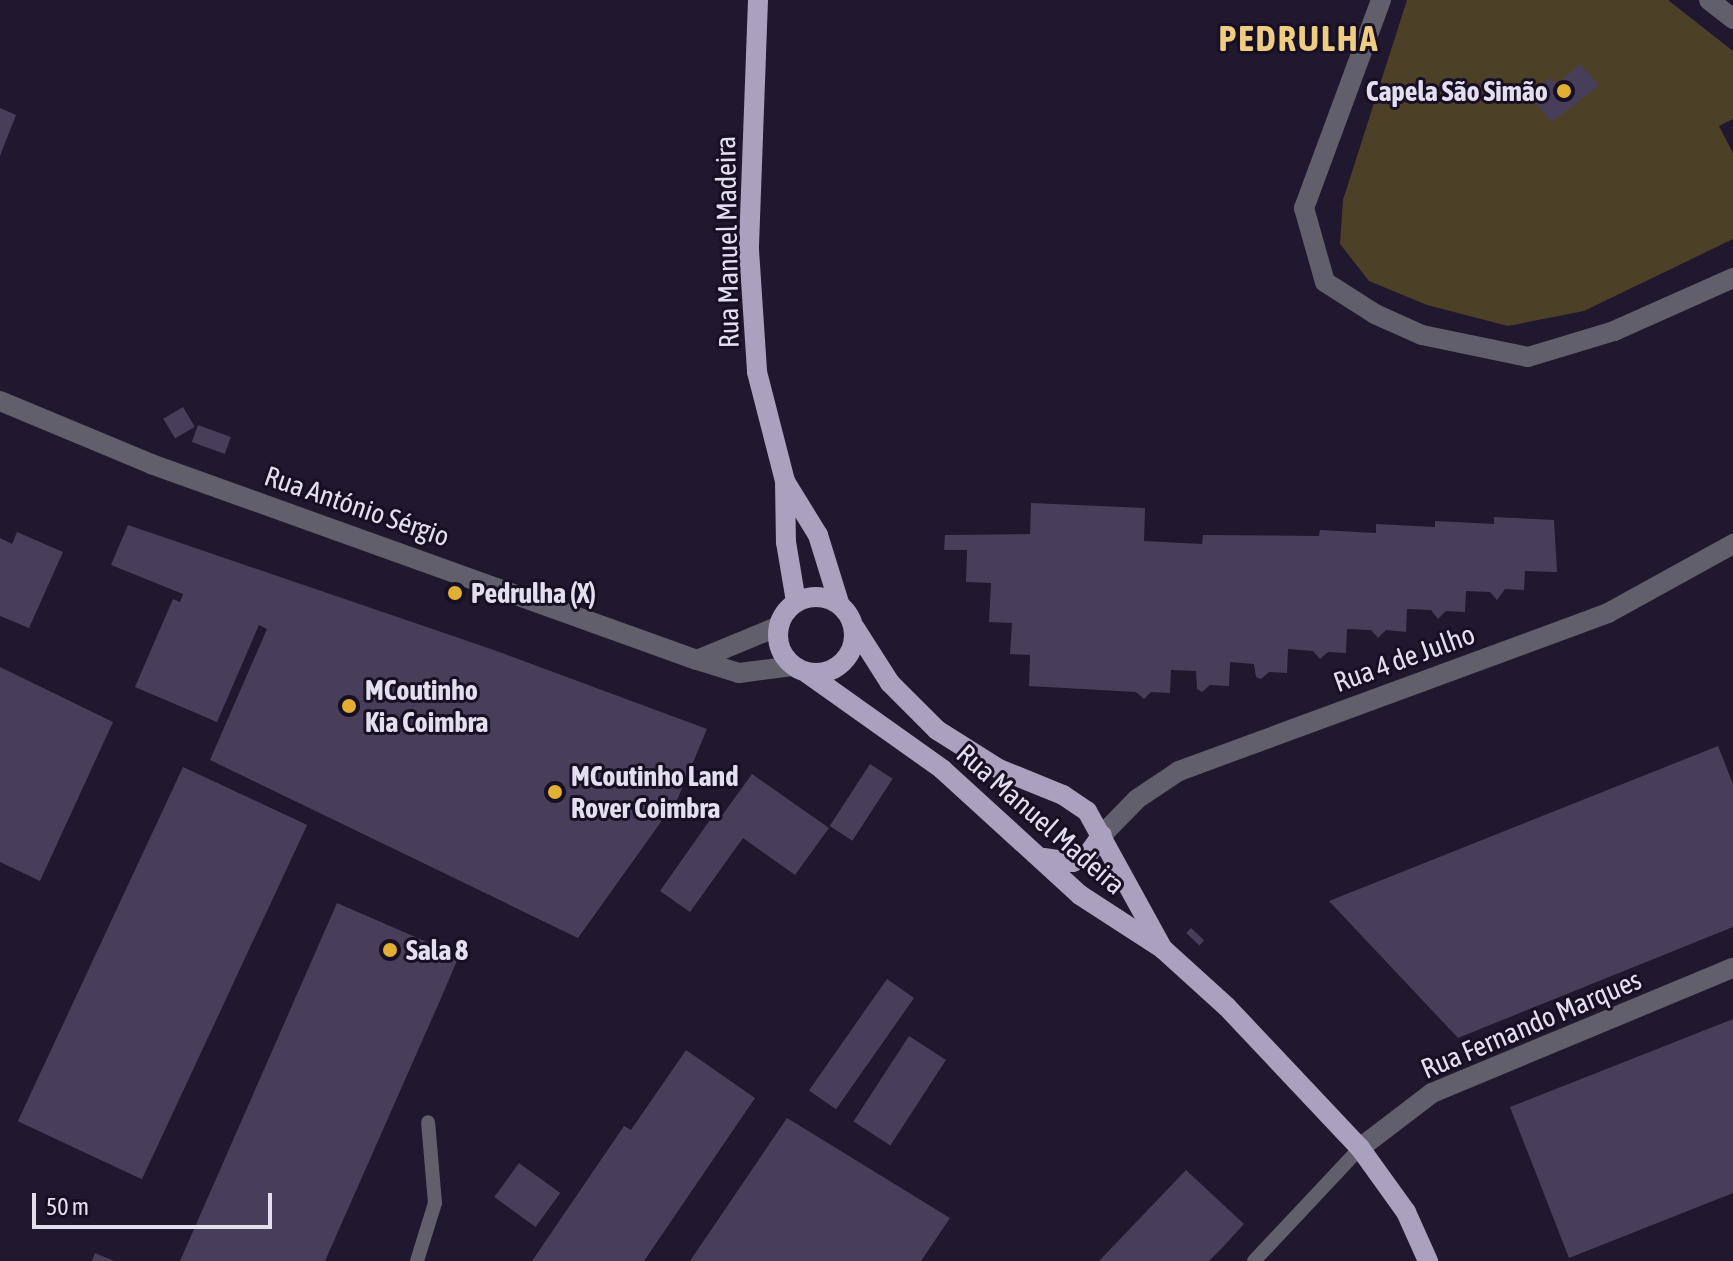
<!DOCTYPE html>
<meta charset="utf-8">
<style>
body{margin:0}
#map{position:relative;width:1733px;height:1261px;overflow:hidden;background:#20182e;font-family:"Asap Condensed",sans-serif}
div>[style]{position:absolute}
[style*='--x']{left:calc(var(--x)*1px);top:calc(var(--y)*1px);width:calc(var(--w)*1px);rotate:calc(var(--a)*1deg)}
.green>*{inset:0;background:#4c4027}
.building>*{inset:0;background:#473e5a;transform-origin:0 0}
.lane>*{height:14px;margin:-7px;padding:0 7px;transform-origin:7px;border-radius:7px;background:#625f6c}
.street>*{height:20px;margin:-10px;padding:0 10px;transform-origin:10px;border-radius:10px;background:#625f6c}
.primary>*{height:20px;margin:-10px;padding:0 10px;transform-origin:10px;border-radius:10px;background:#a9a1bd}
.primary>.ring{margin:-10px;padding:0;box-sizing:content-box;background:none;border:20px solid #a9a1bd;border-radius:50%}
.dots>*{width:22px;height:22px;translate:-50% -50%;box-sizing:border-box;border:4px solid #170f24;border-radius:50%}
span{translate:-50% -50%;white-space:nowrap;text-align:center;line-height:1.15;-webkit-text-stroke:6px #170f24;paint-order:stroke}
.poi-label{font-size:28px;color:#e4dfef;font-weight:700}
.right{translate:-100% -50%;text-align:right}
.left{translate:0 -50%;text-align:left}
.street-label{font-size:28px;color:#e4dfef}
.district-label{font-size:36px;color:#eecc82;font-weight:700;letter-spacing:2px}
.scale{position:absolute;left:32px;top:1193px;width:240px;height:36px;box-sizing:border-box;border:4px solid #e4dfef;border-top:0;padding-left:10px;font-size:24px;line-height:28px;white-space:nowrap;color:#e4dfef;-webkit-text-stroke:6px #170f24;paint-order:stroke}
</style>
<div id="map">
<div class="green">
<i style="clip-path:polygon(1407px 0,1668px 0,1733px 51px,1733px 119px,1719px 126px,1733px 153px,1733px 239px,1584px 311px,1508px 326px,1427px 305px,1369px 281px,1340px 244px,1343px 200px)"></i>
</div>
<div class="building">
<i style="clip-path:polygon(1580px 64px,1599px 85px,1552px 122px,1530px 97px,1550px 78px,1557px 85px)"></i>
<i style="clip-path:polygon(0 108px,16px 115px,0 156px)"></i>
<i style="left:183px;top:407px;width:23px;height:23px;rotate:59deg"></i>
<i style="left:198px;top:425px;width:35px;height:18px;rotate:20deg"></i>
<i style="clip-path:polygon(1031px 503px,1145px 508px,1144px 541px,1202px 544px,1203px 535px,1319px 536px,1320px 530px,1376px 533px,1376px 524px,1435px 527px,1435px 521px,1494px 524px,1494px 517px,1554px 520px,1557px 572px,1525px 571px,1524px 590px,1505px 589px,1497px 600px,1490px 592px,1466px 591px,1465px 612px,1446px 611px,1438px 619px,1431px 610px,1407px 609px,1406px 632px,1386px 630px,1378px 638px,1371px 630px,1347px 629px,1346px 653px,1328px 652px,1320px 659px,1313px 651px,1288px 649px,1287px 673px,1269px 672px,1261px 679px,1256px 677px,1254px 664px,1230px 662px,1229px 686px,1210px 685px,1202px 692px,1197px 689px,1196px 671px,1171px 670px,1170px 693px,1151px 692px,1144px 699px,1136px 692px,1029px 686px,1030px 655px,1010px 654px,1012px 623px,989px 622px,991px 583px,966px 582px,967px 550px,944px 550px,945px 535px,1030px 534px)"></i>
<i style="clip-path:polygon(128px 525px,491px 649px,707px 729px,678px 798px,578px 938px,210px 760px,267px 629px,259px 625px,217px 722px,135px 687px,173px 599px,180px 602px,183px 594px,111px 565px)"></i>
<i style="clip-path:polygon(17px 532px,63px 552px,29px 628px,0 616px,0 538px,12px 544px)"></i>
<i style="clip-path:polygon(0 667px,113px 722px,40px 881px,0 862px)"></i>
<i style="clip-path:polygon(1718px 746px,1733px 784px,1733px 927px,1458px 1038px,1329px 901px)"></i>
<i style="left:870px;top:764px;width:27px;height:74px;rotate:33deg"></i>
<i style="left:183px;top:767px;width:137px;height:391px;rotate:25deg"></i>
<i style="clip-path:polygon(752px 774px,829px 828px,795px 875px,743px 838px,690px 912px,660px 891px,712px 817px,718px 821px)"></i>
<i style="clip-path:polygon(337px 903px,459px 956px,438px 1005px,325px 1261px,180px 1261px)"></i>
<i style="left:1191px;top:928px;width:18px;height:7px;rotate:43deg"></i>
<i style="left:887px;top:979px;width:33px;height:136px;rotate:35deg"></i>
<i style="clip-path:polygon(1733px 1019px,1733px 1193px,1569px 1258px,1510px 1107px)"></i>
<i style="left:909px;top:1036px;width:44px;height:102px;rotate:33deg"></i>
<i style="clip-path:polygon(686px 1050px,755px 1098px,644px 1261px,532px 1261px,624px 1126px,631px 1130px)"></i>
<i style="clip-path:polygon(787px 1118px,950px 1218px,921px 1261px,690px 1261px)"></i>
<i style="left:519px;top:1163px;width:51px;height:42px;rotate:36deg"></i>
<i style="clip-path:polygon(1186px 1170px,1244px 1224px,1223px 1247px,1209px 1261px,1099px 1261px)"></i>
<i style="clip-path:polygon(95px 1253px,114px 1261px,92px 1261px)"></i>
</div>
<div class="lane">
<i style="--x:417;--y:1261;--w:61;--a:-72.8"></i>
<i style="--x:435;--y:1203;--w:81;--a:-94.9"></i>
<i style="--x:1254;--y:1261;--w:155;--a:-46.8"></i>
</div>
<div class="street">
<i style="--x:1381;--y:0;--w:222;--a:110.3"></i>
<i style="--x:1304;--y:208;--w:77;--a:74.2"></i>
<i style="--x:1325;--y:282;--w:59;--a:32.6"></i>
<i style="--x:1375;--y:314;--w:51;--a:24.1"></i>
<i style="--x:1422;--y:335;--w:108;--a:11.7"></i>
<i style="--x:1528;--y:357;--w:90;--a:-16.8"></i>
<i style="--x:1614;--y:331;--w:130;--a:-24"></i>
<i style="--x:1709;--y:0;--w:31;--a:38"></i>
<i style="--x:0;--y:401;--w:164;--a:22.6"></i>
<i style="--x:151;--y:464;--w:580;--a:19.75"></i>
<i style="--x:697;--y:660;--w:44;--a:17.2"></i>
<i style="--x:739;--y:673;--w:54;--a:-7.4"></i>
<i style="--x:697;--y:660;--w:89;--a:-22.5"></i>
<i style="--x:1102;--y:835;--w:50;--a:-45.8"></i>
<i style="--x:1137;--y:799;--w:50;--a:-33.7"></i>
<i style="--x:1179;--y:771;--w:457;--a:-20.2"></i>
<i style="--x:1608;--y:613;--w:143;--a:-28.9"></i>
<i style="--x:1360;--y:1148;--w:91;--a:-37.4"></i>
<i style="--x:1432;--y:1093;--w:326;--a:-22.6"></i>
</div>
<div class="primary">
<i style="--x:758;--y:0;--w:250;--a:92.1"></i>
<i style="--x:749;--y:250;--w:122;--a:86.2"></i>
<i style="--x:757;--y:372;--w:113;--a:75.6"></i>
<i style="--x:785;--y:481;--w:61;--a:89.1"></i>
<i style="--x:786;--y:542;--w:61;--a:80.5"></i>
<i style="--x:786;--y:483;--w:61;--a:58.4"></i>
<i style="--x:818;--y:535;--w:71;--a:72.8"></i>
<i class="ring" style="left:778px;top:597px;width:56px;height:56px"></i>
<i style="--x:855;--y:628;--w:65;--a:57.5"></i>
<i style="--x:890;--y:683;--w:66;--a:45"></i>
<i style="--x:937;--y:730;--w:73;--a:32.2"></i>
<i style="--x:999;--y:769;--w:69;--a:22.1"></i>
<i style="--x:1063;--y:795;--w:29;--a:34"></i>
<i style="--x:1087;--y:811;--w:158;--a:61.2"></i>
<i style="--x:807;--y:673;--w:166;--a:35.4"></i>
<i style="--x:942;--y:769;--w:187;--a:42.4"></i>
<i style="--x:1080;--y:895;--w:99;--a:33"></i>
<i style="--x:1163;--y:949;--w:86;--a:42.2"></i>
<i style="--x:1227;--y:1007;--w:194;--a:46.7"></i>
<i style="--x:1360;--y:1148;--w:79;--a:54.3"></i>
<i style="--x:1406;--y:1212;--w:54;--a:65.8"></i>
<i style="--x:1044;--y:858;--w:29;--a:8"></i>
<i style="--x:1073;--y:862;--w:14;--a:-21"></i>
<i style="--x:1086;--y:857;--w:27;--a:-54"></i>
</div>
<div class="dots">
<i style="left:1564px;top:91px;background:#e1af34"></i>
<i style="left:455px;top:593px;background:#e1af34"></i>
<i style="left:349px;top:706px;background:#e1af34"></i>
<i style="left:555px;top:792px;background:#e1af34"></i>
<i style="left:390px;top:950px;background:#e1af34"></i>
</div>
<div class="poi-label">
<span class="right" style="left:1548px;top:91px">Capela São Simão</span>
<span class="left" style="left:471px;top:593px">Pedrulha (X)</span>
<span class="left" style="left:365px;top:706px">MCoutinho<br>Kia Coimbra</span>
<span class="left" style="left:571px;top:792px">MCoutinho Land<br>Rover Coimbra</span>
<span class="left" style="left:406px;top:950px">Sala 8</span>
</div>
<div class="street-label">
<span style="left:727px;top:242px;rotate:-91deg">Rua Manuel Madeira</span>
<span style="left:357px;top:506px;rotate:19deg">Rua António Sérgio</span>
<span style="left:1404px;top:658px;rotate:-20deg">Rua 4 de Julho</span>
<span style="left:1041px;top:819px;rotate:41deg">Rua Manuel Madeira</span>
<span style="left:1531px;top:1024px;rotate:-23deg">Rua Fernando Marques</span>
</div>
<div class="district-label">
<span style="left:1299px;top:39px">PEDRULHA</span>
</div>
<div class="scale">50 m</div>
</div>
